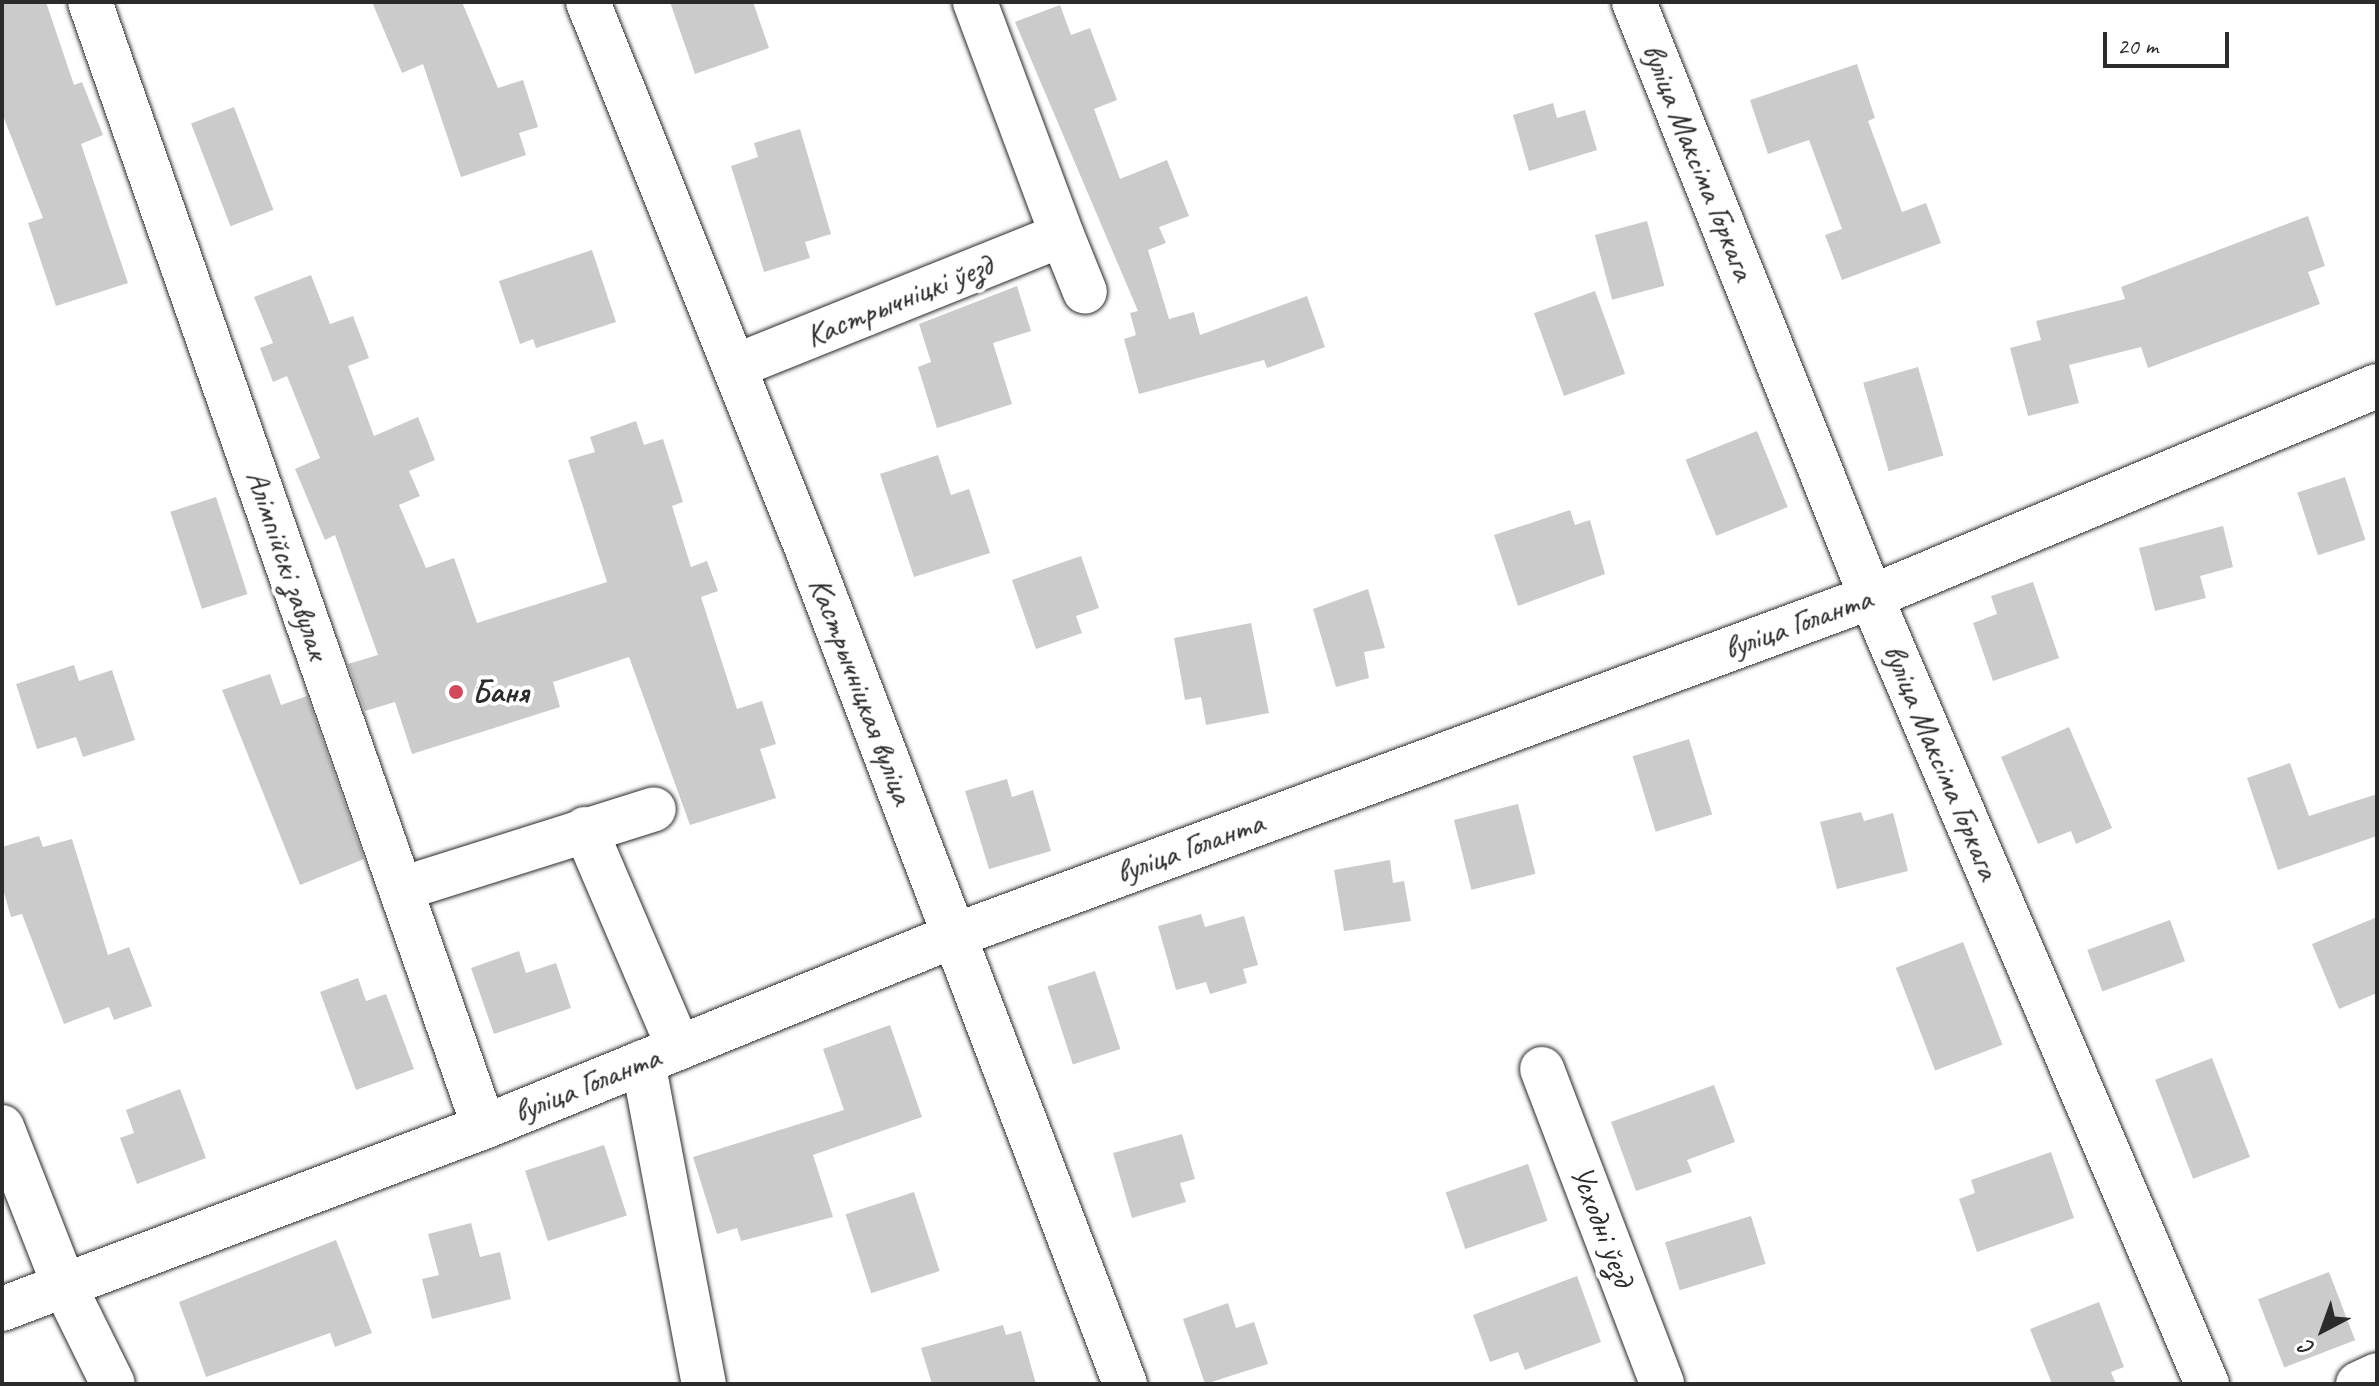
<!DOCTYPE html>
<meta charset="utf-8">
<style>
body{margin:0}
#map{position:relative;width:2379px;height:1386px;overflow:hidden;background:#fff;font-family:Caveat,sans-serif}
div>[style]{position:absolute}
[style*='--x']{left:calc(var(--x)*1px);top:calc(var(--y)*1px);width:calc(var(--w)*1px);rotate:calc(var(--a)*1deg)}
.building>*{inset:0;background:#cbcbcb;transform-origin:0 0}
.roads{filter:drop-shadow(0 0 2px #2b2b2b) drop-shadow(0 0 2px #2b2b2b)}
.minor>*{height:44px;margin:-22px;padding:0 22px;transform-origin:22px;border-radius:22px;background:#fff}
.dots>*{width:22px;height:22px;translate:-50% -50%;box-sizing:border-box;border:4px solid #fff;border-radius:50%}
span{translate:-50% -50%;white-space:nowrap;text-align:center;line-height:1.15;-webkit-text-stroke:8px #fff;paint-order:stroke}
.street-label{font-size:32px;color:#2b2b2b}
.poi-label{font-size:32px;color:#2b2b2b;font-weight:700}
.left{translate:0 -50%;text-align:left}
.frame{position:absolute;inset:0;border:4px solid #2b2b2b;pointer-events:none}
.north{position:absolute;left:2283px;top:1290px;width:80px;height:80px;-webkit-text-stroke:6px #fff;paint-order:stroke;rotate:221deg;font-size:22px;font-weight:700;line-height:32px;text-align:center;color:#2b2b2b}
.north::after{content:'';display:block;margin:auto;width:28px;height:36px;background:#2b2b2b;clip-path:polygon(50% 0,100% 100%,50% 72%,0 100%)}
.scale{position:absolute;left:2103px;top:32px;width:126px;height:36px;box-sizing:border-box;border:4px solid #2b2b2b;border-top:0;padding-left:10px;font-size:24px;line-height:28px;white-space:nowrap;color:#2b2b2b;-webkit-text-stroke:6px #fff;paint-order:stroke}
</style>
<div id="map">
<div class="building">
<i style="clip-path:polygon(2px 2px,46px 2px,74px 85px,82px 82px,103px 135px,81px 144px,128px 283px,56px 306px,28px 223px,43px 218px,2px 113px)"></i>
<i style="clip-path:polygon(372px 2px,462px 2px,498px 88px,523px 80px,538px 127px,519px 133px,526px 155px,461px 177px,423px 64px,402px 73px)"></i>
<i style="clip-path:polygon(670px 2px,753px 2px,769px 48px,695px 74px)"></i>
<i style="clip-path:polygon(1060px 5px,1071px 35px,1090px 28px,1117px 100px,1094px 109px,1120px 179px,1167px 160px,1189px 216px,1159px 227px,1166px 243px,1148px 250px,1169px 319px,1194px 312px,1200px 335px,1307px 296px,1325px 347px,1267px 368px,1264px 360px,1139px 394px,1124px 339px,1136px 335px,1130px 313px,1138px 311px,1015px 22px)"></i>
<i style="clip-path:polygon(1857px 64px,1875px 118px,1868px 121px,1902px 212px,1926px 203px,1941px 243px,1842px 280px,1825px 235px,1842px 229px,1809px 140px,1768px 154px,1750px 100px)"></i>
<i style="clip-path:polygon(1553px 103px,1557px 118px,1585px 110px,1597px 150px,1529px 171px,1513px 115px)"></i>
<i style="left:234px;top:107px;width:110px;height:46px;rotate:69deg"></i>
<i style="clip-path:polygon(800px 129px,831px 234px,805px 242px,810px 258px,764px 272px,731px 166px,758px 157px,754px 143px)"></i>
<i style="clip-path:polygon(2308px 216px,2325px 266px,2308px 272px,2320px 304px,2148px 368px,2141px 347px,2069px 365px,2079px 403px,2028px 416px,2010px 348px,2041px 340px,2036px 321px,2125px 299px,2121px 287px)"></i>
<i style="left:1647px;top:221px;width:67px;height:54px;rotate:75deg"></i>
<i style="clip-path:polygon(592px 250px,616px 322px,536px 348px,533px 339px,520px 344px,499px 281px)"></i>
<i style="clip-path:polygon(311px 275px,330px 324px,353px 316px,369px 358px,348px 366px,374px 436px,418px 417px,435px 460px,409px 471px,420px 496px,399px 505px,426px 568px,454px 558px,477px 623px,607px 582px,568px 460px,595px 452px,590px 437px,636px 421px,644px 445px,663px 439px,683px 502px,672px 506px,691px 567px,707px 561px,718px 591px,701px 597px,737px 709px,762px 701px,776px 744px,760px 749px,776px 798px,690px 825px,629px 657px,553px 682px,560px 707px,412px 754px,395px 702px,365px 711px,348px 664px,378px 655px,335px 535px,325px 540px,295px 469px,320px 458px,287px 376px,273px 382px,260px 348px,273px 343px,254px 297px)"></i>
<i style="clip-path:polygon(1017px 286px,1031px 331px,993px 343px,1012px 404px,937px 428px,918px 367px,931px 362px,919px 324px)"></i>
<i style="left:1595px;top:291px;width:88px;height:65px;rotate:70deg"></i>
<i style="left:1918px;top:367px;width:92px;height:57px;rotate:74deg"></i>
<i style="left:1757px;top:431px;width:82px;height:77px;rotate:68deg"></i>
<i style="clip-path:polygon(938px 455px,951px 495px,969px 489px,990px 553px,914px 577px,880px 474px)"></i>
<i style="left:2345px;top:477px;width:66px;height:50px;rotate:72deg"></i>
<i style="left:216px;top:497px;width:102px;height:48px;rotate:72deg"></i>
<i style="clip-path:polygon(1570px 510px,1575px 525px,1590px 520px,1605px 574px,1518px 606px,1494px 535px)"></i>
<i style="clip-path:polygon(2223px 526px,2233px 567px,2200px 576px,2206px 598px,2155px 611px,2139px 548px)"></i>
<i style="clip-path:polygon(1081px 556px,1099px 608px,1076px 616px,1082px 633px,1036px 649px,1012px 580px)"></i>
<i style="clip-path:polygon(2033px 582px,2059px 658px,1993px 681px,1973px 623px,1997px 614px,1991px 596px)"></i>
<i style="clip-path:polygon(1368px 589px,1385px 648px,1364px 652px,1369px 678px,1336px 687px,1313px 609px)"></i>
<i style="clip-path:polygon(1251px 623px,1269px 713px,1206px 725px,1201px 697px,1185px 700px,1174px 638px)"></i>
<i style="clip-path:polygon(74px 665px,79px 681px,112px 670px,135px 740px,83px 757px,76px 737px,37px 749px,16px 684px)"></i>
<i style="clip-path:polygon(270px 674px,281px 705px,307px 696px,364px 859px,300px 885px,222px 690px)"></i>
<i style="clip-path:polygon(2069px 727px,2112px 828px,2076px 844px,2071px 831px,2038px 844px,2001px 757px)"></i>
<i style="left:1689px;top:739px;width:79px;height:59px;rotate:73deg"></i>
<i style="clip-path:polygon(2290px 763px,2309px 816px,2377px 794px,2377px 836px,2278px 870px,2247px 778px)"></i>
<i style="clip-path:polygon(1007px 779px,1012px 797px,1033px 790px,1051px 851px,989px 869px,965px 791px)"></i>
<i style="left:1518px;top:804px;width:72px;height:66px;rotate:76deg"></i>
<i style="clip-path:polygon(1861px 812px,1864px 821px,1893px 813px,1908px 871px,1837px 889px,1820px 822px)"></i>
<i style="clip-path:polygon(39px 836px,43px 847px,72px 839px,108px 955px,129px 947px,152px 1006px,114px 1020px,109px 1007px,64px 1024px,22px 914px,11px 917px,2px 886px,2px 847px)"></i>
<i style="clip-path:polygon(1390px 860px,1393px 883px,1404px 881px,1411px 921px,1344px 931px,1334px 870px)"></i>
<i style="clip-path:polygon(1201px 914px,1205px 927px,1244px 916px,1258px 965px,1243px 969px,1247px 983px,1210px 994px,1206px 982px,1176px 990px,1158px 926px)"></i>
<i style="clip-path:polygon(2377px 917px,2377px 993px,2339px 1009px,2312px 944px)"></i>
<i style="left:2170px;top:920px;width:44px;height:88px;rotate:70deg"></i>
<i style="left:1963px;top:942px;width:110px;height:72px;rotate:69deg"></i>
<i style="clip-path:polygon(519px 951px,526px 973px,556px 963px,571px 1008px,494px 1034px,471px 968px)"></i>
<i style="left:1095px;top:971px;width:82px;height:50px;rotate:72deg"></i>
<i style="clip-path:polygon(358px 978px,366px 1001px,386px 994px,414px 1069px,356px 1090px,320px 992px)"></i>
<i style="clip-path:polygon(890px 1025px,922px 1117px,813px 1155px,833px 1217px,741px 1241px,737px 1228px,717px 1234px,693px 1157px,844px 1110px,823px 1049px)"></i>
<i style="left:2212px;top:1058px;width:106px;height:61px;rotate:69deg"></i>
<i style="clip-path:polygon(1714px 1085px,1735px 1142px,1687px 1160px,1692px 1172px,1636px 1191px,1611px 1122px)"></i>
<i style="clip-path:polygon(180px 1089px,206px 1158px,137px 1184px,120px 1138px,134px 1133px,126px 1110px)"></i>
<i style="clip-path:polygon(1182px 1134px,1195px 1179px,1180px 1183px,1186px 1202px,1132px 1218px,1113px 1153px)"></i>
<i style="left:604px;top:1145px;width:74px;height:83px;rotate:72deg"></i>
<i style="clip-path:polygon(2051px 1152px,2074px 1218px,1977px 1252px,1959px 1199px,1975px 1193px,1971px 1180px)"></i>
<i style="left:1528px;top:1164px;width:60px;height:87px;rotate:71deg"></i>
<i style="left:914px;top:1192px;width:83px;height:72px;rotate:72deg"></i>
<i style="left:1751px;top:1216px;width:50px;height:90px;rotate:73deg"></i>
<i style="clip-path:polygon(471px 1223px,480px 1257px,500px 1252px,511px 1299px,432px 1319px,422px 1279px,439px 1275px,428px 1234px)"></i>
<i style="clip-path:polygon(336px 1240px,372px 1333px,335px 1347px,330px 1333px,206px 1377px,179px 1302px)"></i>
<i style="left:2329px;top:1272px;width:73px;height:76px;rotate:69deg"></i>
<i style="clip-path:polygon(1577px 1276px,1601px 1342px,1525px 1370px,1518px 1352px,1490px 1362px,1473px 1315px)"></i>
<i style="clip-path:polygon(2099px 1302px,2124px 1367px,2111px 1372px,2116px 1384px,2052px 1384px,2030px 1329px)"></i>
<i style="clip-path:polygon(1228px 1303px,1236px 1328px,1254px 1322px,1268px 1364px,1205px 1384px,1183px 1319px)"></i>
<i style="clip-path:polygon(1003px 1325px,1006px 1335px,1021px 1331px,1036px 1384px,932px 1384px,921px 1348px)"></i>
</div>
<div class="roads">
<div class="minor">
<i style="--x:90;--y:2;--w:1192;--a:70.7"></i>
<i style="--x:588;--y:2;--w:589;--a:68.18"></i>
<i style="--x:807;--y:549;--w:894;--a:69.15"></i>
<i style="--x:1634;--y:2;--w:640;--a:68.28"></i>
<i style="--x:1871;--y:597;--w:856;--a:66.88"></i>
<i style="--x:1062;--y:235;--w:61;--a:68"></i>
<i style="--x:736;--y:366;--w:351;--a:-21.9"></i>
<i style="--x:1062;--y:235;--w:249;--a:-110.5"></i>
<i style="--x:585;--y:829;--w:238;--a:66.8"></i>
<i style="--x:401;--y:889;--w:265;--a:-17.5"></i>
<i style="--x:643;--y:1062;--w:328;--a:79.3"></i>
<i style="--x:1542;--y:1069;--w:337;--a:69.1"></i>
<i style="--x:2;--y:1127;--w:170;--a:68.6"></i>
<i style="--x:64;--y:1285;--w:110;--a:63.7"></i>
<i style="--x:2;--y:1309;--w:515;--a:-20.69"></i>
<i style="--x:484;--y:1127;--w:510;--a:-22.14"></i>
<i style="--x:956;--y:935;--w:975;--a:-20.27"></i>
<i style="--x:1871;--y:597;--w:548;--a:-22.64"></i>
<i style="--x:2358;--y:1384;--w:21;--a:-25"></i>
</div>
</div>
<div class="dots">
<i style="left:456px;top:692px;background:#d1495b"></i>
</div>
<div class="street-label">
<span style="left:1698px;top:162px;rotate:68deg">вуліца Максіма Горкага</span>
<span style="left:899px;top:301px;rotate:-22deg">Кастрычніцкі ўезд</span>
<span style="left:287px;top:565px;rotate:71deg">Алімпійскі завулак</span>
<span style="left:1798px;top:624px;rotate:-20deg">вуліца Голанта</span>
<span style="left:861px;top:691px;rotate:69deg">Кастрычніцкая вуліца</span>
<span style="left:1941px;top:762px;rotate:67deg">вуліца Максіма Горкага</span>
<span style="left:1190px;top:848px;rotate:-20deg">вуліца Голанта</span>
<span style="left:587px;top:1085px;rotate:-22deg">вуліца Голанта</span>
<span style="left:1602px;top:1226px;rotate:69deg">Усходні ўезд</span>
</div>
<div class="poi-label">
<span class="left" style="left:472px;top:692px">Баня</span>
</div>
<div class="frame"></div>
<div class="north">С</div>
<div class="scale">20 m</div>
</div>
